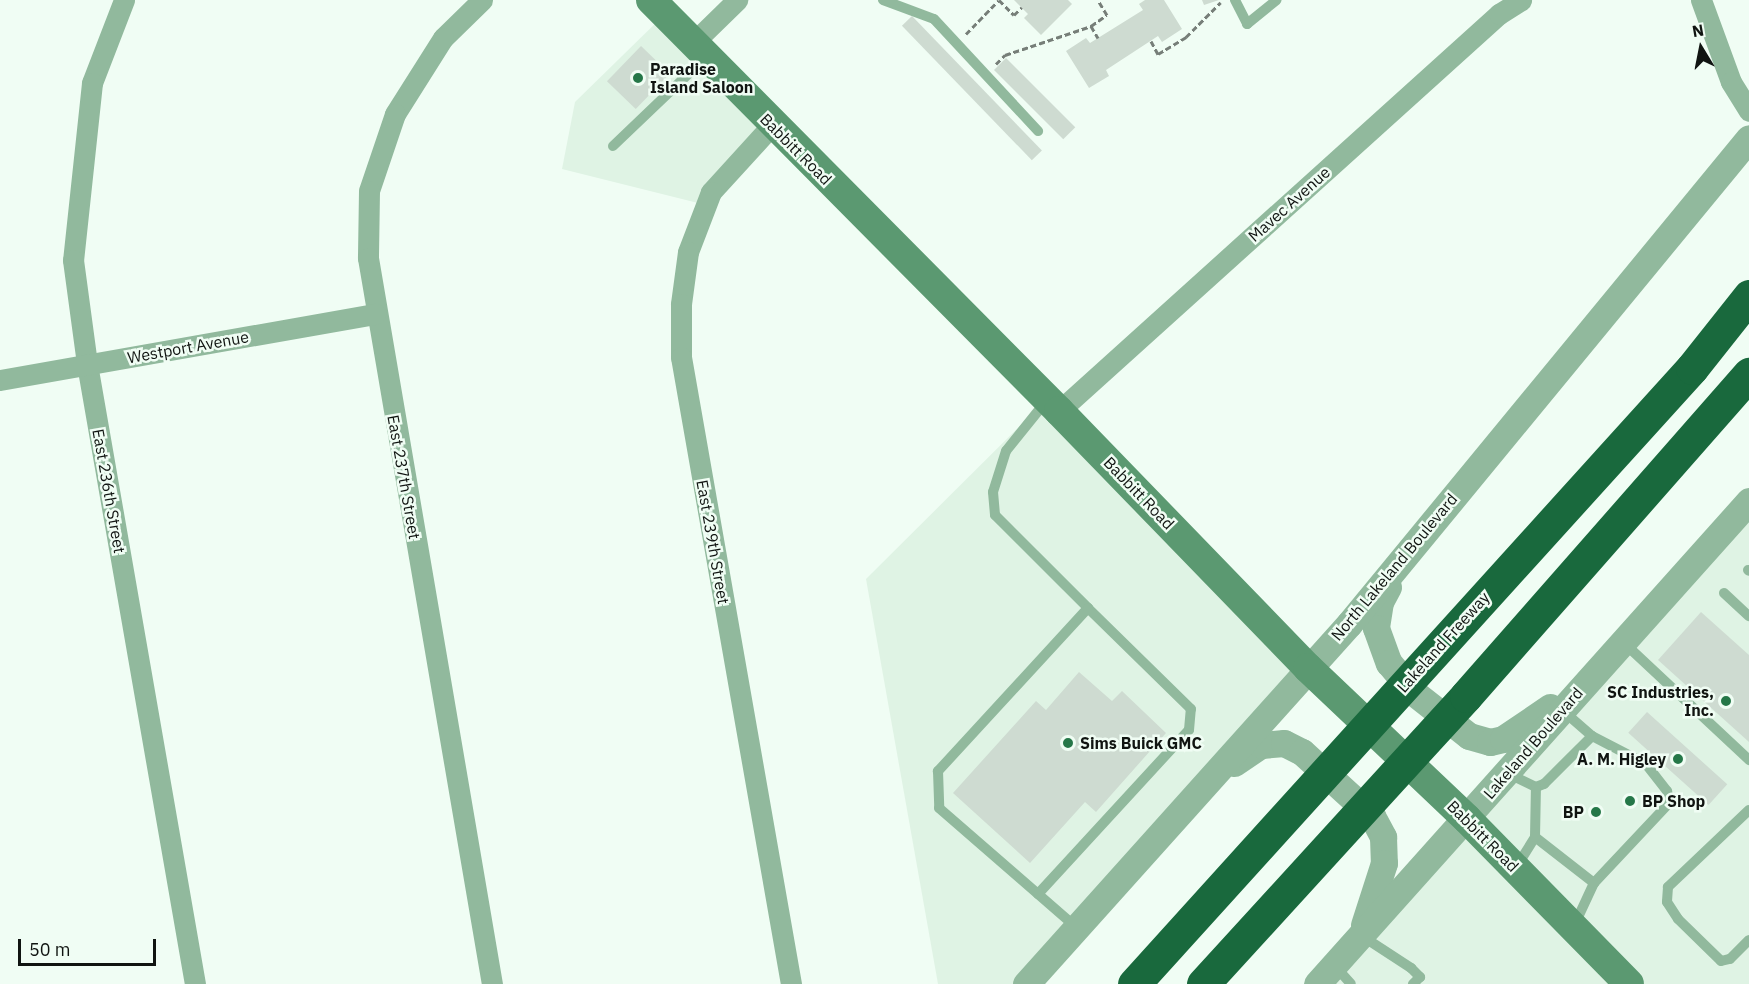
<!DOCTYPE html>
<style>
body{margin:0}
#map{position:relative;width:1749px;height:984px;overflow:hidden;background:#f0fdf4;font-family:"IBM Plex Sans",sans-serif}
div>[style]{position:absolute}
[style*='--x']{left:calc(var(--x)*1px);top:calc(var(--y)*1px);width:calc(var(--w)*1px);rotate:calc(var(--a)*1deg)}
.built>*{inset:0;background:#dff3e4}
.building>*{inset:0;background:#cedbd1;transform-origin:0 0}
.path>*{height:3px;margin-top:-1.5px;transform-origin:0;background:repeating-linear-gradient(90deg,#767e78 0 6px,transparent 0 9px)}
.service>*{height:10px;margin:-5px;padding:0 5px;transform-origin:5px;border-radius:5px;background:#91b99d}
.minor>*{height:21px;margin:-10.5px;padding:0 10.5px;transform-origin:10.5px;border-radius:10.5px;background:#91b99d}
.tertiary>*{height:27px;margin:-13.5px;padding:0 13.5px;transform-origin:13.5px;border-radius:13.5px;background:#91b99d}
.secondary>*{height:30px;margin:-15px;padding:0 15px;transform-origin:15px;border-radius:15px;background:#5b9971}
.motorway>*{height:33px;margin:-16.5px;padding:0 16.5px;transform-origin:16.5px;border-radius:16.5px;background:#19693d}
.dots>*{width:16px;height:16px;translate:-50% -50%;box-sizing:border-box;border:3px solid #f0fdf4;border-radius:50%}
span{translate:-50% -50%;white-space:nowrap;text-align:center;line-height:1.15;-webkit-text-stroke:5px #f0fdf4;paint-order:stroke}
.poi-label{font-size:16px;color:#101411;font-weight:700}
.left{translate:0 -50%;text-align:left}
.right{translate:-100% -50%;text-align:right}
.street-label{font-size:16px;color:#101411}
.north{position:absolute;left:1671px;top:18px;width:60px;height:60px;-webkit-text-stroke:4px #f0fdf4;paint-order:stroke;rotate:350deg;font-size:16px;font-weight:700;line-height:24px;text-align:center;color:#101411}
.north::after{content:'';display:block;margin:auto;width:21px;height:27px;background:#101411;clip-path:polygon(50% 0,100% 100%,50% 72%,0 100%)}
.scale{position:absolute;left:18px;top:939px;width:138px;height:27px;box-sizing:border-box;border:3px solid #101411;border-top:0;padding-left:8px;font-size:18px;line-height:21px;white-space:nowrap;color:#101411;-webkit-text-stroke:4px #f0fdf4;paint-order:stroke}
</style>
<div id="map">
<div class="built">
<i style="clip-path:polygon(665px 14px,772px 125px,706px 205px,562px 169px,575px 102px)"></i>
<i style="clip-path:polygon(1047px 399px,1308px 668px,1026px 984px,938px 984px,866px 579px)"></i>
<i style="clip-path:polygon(1749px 502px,1749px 984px,1317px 984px)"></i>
</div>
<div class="building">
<i style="clip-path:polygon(1014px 0,1068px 0,1072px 4px,1041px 35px,1024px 18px,1028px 14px)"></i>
<i style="clip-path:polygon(1145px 0,1164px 0,1182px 29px,1162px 42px,1158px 36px,1106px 70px,1109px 76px,1089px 88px,1066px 51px,1086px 38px,1090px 43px,1143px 10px,1139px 4px)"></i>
<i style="clip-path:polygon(1202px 0,1219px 0,1204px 5px)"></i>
<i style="left:912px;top:16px;width:187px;height:14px;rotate:46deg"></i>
<i style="left:641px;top:46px;width:40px;height:49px;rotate:44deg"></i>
<i style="left:1006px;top:58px;width:98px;height:17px;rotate:45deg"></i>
<i style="clip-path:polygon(1701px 612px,1749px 655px,1749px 742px,1658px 660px)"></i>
<i style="clip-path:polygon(1079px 672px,1112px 701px,1122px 691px,1166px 733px,1096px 812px,1085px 802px,1030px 863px,953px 793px,1036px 701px,1046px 710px)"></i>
<i style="left:1647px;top:712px;width:108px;height:28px;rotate:42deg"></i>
</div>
<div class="path">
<i style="--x:999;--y:0;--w:21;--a:45"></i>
<i style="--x:1014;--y:15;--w:11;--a:-45"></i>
<i style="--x:1091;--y:26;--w:14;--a:60"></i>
<i style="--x:966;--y:34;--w:47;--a:-45.9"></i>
<i style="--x:1151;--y:41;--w:15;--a:62"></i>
<i style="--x:1158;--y:54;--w:33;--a:-31"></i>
<i style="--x:1186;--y:37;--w:49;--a:-45"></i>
<i style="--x:996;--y:64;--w:13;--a:-45"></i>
<i style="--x:1005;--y:55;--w:91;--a:-18.6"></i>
<i style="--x:1091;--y:26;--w:19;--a:-35"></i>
<i style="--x:1107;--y:15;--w:17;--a:-121"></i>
</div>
<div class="service">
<i style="--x:883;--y:0;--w:54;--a:20.4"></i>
<i style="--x:934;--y:19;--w:153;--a:47.1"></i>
<i style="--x:1235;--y:0;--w:27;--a:63"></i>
<i style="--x:1247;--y:24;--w:38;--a:-39"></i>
<i style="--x:613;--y:146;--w:129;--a:-43.7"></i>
<i style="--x:1047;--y:400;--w:65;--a:128.8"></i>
<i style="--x:1006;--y:451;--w:43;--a:107.6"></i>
<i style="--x:993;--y:492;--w:23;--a:85"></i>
<i style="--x:995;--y:515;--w:132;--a:45"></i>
<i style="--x:1088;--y:608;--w:222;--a:132.6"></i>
<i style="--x:938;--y:771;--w:37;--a:88"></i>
<i style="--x:939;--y:808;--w:181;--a:41"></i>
<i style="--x:1748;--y:570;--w:1;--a:45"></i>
<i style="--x:1724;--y:593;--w:34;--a:43"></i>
<i style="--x:1623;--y:642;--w:173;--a:43.1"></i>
<i style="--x:1507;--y:773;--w:32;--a:26"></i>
<i style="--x:1536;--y:787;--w:9;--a:-21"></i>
<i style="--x:1544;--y:784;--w:68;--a:-45"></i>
<i style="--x:1592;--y:736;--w:38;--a:-139"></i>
<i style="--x:1749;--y:810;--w:112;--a:136.5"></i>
<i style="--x:1668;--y:887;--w:15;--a:94"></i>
<i style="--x:1667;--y:902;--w:20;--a:57"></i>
<i style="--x:1678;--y:919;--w:60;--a:44.3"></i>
<i style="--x:1721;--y:961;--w:9;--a:-13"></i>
<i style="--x:1730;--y:959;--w:27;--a:-45"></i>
<i style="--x:1535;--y:837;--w:75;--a:37.9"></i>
<i style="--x:1517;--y:866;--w:34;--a:-58"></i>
<i style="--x:1535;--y:837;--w:50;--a:-88.9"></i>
<i style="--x:1038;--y:894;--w:223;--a:-47.4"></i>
<i style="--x:1189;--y:730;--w:21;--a:-85"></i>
<i style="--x:1191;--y:709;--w:144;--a:-135.6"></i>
<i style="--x:1574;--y:926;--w:47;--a:-65.1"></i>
<i style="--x:1594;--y:883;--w:110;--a:-46.8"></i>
<i style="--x:1669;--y:803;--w:12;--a:-99"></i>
<i style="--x:1667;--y:791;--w:34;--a:-128"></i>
<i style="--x:1646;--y:764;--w:61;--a:-152.6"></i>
<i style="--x:1362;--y:936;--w:59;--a:33.1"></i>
<i style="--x:1411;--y:968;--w:13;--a:45"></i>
<i style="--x:1420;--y:977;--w:10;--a:135"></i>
<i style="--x:1334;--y:965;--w:25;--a:48"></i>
</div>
<div class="minor">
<i style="--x:124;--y:0;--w:89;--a:111.1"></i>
<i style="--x:92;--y:83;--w:178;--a:96.1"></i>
<i style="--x:73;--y:260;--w:105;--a:82.3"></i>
<i style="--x:87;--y:364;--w:629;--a:80.12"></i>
<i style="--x:482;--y:0;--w:54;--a:135.7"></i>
<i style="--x:443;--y:38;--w:90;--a:122.3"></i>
<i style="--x:395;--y:114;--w:81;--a:108.7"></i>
<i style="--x:369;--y:191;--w:67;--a:90.9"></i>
<i style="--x:368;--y:258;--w:737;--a:80.31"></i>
<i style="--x:1701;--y:0;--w:87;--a:69.9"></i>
<i style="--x:1731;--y:82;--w:34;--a:58"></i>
<i style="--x:693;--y:43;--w:62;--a:-44.3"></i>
<i style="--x:772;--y:125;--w:91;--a:132.3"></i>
<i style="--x:711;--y:192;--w:64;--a:111"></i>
<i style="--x:688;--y:252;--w:52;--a:97.7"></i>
<i style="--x:681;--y:304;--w:53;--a:90"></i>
<i style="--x:681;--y:357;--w:637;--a:80.05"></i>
<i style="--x:0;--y:380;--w:381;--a:-10"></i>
<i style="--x:1059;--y:411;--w:593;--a:-42.06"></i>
<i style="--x:1499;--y:14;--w:26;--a:-32"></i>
</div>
<div class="tertiary">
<i style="--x:1388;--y:587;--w:17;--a:118"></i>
<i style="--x:1380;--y:602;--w:26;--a:99"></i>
<i style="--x:1376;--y:628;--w:37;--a:70"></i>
<i style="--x:1389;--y:663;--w:38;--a:50"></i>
<i style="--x:1413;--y:692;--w:71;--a:38.2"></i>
<i style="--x:1469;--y:736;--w:22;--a:16"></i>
<i style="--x:1490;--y:742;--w:13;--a:-13"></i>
<i style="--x:1503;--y:739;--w:57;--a:-34.2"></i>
<i style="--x:1234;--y:763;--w:32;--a:-34"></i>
<i style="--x:1261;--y:745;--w:23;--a:-5"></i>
<i style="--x:1284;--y:743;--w:20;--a:27"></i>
<i style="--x:1302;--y:752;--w:95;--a:42.4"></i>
<i style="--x:1372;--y:816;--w:24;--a:62"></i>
<i style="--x:1383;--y:837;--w:26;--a:88"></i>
<i style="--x:1384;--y:863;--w:65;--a:107.9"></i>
<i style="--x:1026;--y:984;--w:484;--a:-48.1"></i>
<i style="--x:1349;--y:624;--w:629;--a:-50.54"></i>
<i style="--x:1317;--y:984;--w:648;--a:-48.19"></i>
</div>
<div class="secondary">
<i style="--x:651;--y:0;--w:579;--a:45.21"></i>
<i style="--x:1059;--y:411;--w:358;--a:45.9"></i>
<i style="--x:1308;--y:668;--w:219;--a:43.5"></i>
<i style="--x:1467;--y:819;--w:231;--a:45.5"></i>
</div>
<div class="motorway">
<i style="--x:1134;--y:984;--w:831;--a:-47.83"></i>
<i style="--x:1692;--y:368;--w:92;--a:-51.6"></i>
<i style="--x:1203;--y:984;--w:390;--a:-47.6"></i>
<i style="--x:1466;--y:696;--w:429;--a:-48.7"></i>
</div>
<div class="dots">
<i style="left:638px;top:78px;background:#257748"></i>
<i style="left:1726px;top:701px;background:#257748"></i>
<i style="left:1068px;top:743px;background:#257748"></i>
<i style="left:1678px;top:759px;background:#257748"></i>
<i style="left:1630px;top:801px;background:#257748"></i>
<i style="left:1596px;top:812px;background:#257748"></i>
</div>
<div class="poi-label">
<span class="left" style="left:650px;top:78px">Paradise<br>Island Saloon</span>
<span class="right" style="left:1714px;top:701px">SC Industries,<br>Inc.</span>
<span class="left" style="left:1080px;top:743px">Sims Buick GMC</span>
<span class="right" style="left:1666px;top:759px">A. M. Higley</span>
<span class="left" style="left:1642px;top:801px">BP Shop</span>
<span class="right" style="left:1584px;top:812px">BP</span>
</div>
<div class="street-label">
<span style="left:796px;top:149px;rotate:45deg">Babbitt Road</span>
<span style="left:1289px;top:204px;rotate:-42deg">Mavec Avenue</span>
<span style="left:188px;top:347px;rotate:-10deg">Westport Avenue</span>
<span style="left:404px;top:477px;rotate:80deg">East 237th Street</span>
<span style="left:109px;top:491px;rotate:80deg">East 236th Street</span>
<span style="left:1139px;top:493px;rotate:46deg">Babbitt Road</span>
<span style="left:713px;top:542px;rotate:80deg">East 239th Street</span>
<span style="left:1394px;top:567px;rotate:-50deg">North Lakeland Boulevard</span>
<span style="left:1443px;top:642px;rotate:-48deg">Lakeland Freeway</span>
<span style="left:1533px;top:743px;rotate:-49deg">Lakeland Boulevard</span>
<span style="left:1483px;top:836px;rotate:45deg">Babbitt Road</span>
</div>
<div class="north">N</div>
<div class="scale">50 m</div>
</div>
